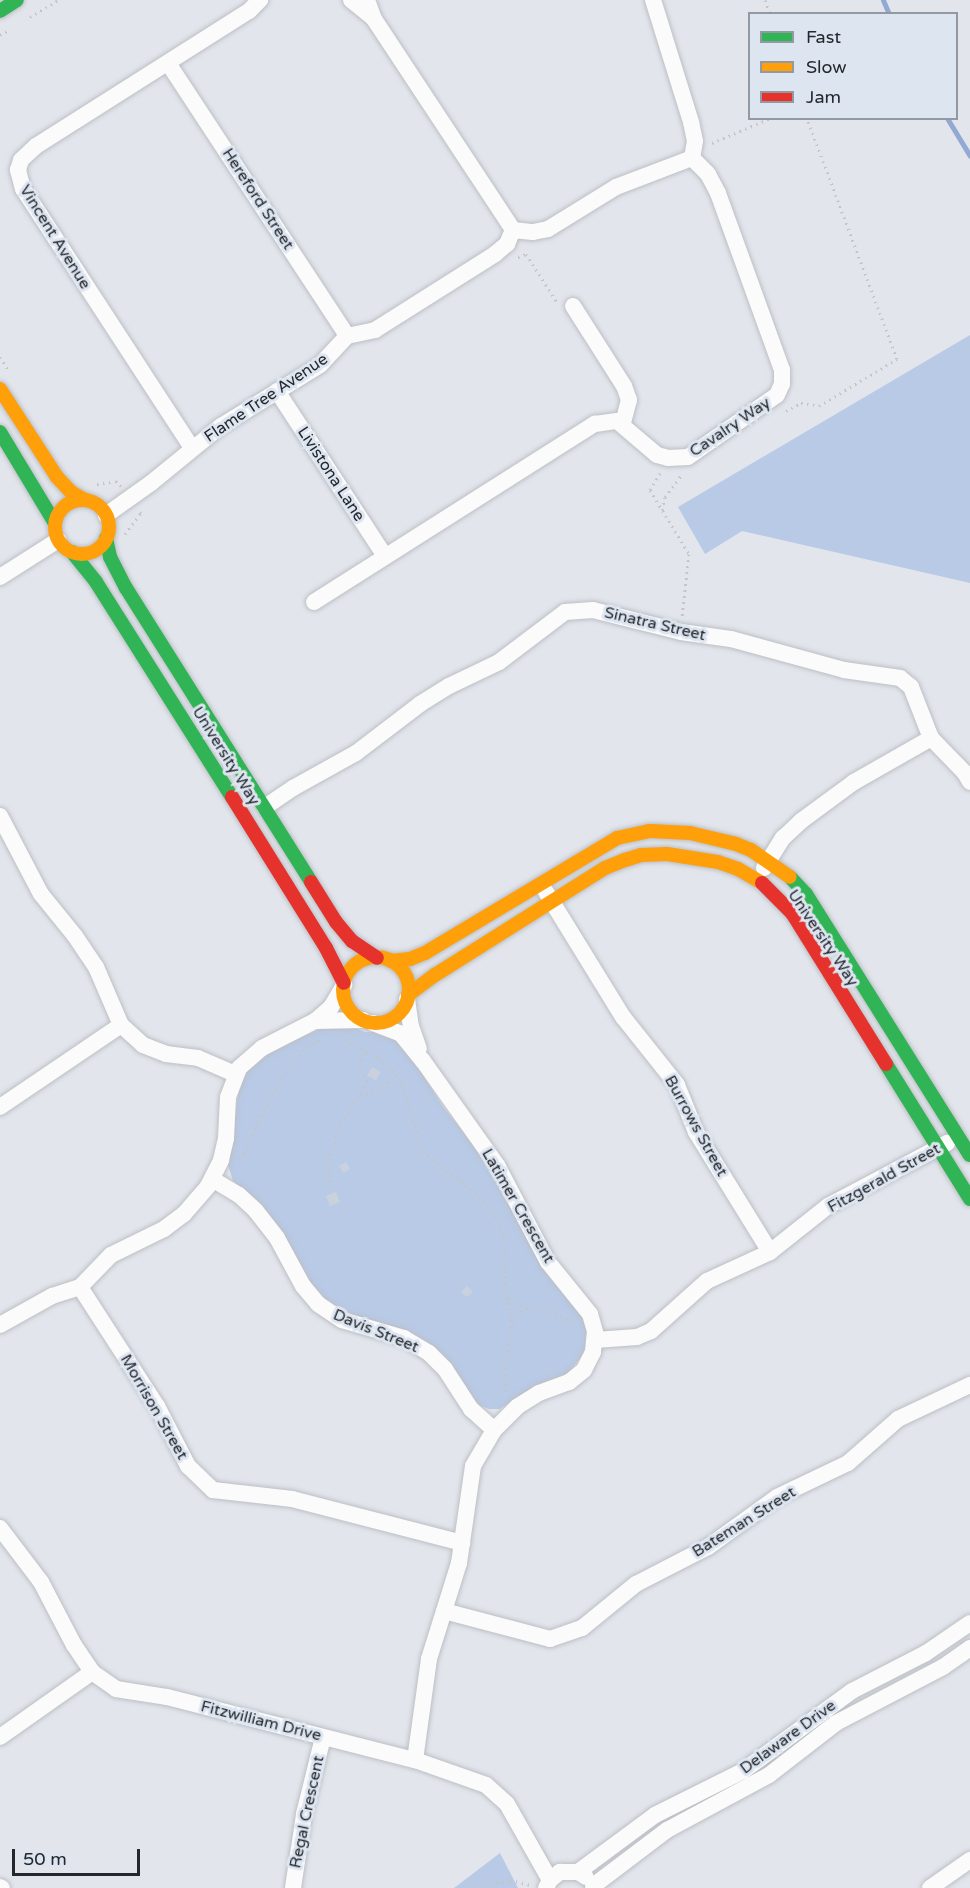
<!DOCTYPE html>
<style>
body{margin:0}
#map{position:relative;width:970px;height:1888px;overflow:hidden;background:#e2e6ec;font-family:"Varela Round",sans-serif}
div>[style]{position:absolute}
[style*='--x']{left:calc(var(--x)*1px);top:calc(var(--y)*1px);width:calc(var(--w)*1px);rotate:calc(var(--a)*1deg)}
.green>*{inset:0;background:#b9cae6}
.stream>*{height:5px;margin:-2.5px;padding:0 2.5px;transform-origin:2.5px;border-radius:2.5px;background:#92aad2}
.building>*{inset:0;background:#c9d1dc;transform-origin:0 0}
.path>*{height:3px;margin-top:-1.5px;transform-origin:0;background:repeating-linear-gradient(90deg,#c4c5c7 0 1.5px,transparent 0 6px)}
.roads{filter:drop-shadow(0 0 2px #bcbfc4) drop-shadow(0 0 2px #bcbfc4)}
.street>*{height:16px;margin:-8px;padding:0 8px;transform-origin:8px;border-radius:8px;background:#fbfbfc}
.fast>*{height:14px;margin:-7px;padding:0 7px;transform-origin:7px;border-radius:7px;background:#30b455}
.slow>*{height:14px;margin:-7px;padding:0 7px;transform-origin:7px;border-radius:7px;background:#ff9f0a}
.slow>.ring{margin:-7px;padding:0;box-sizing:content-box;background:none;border:14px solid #ff9f0a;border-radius:50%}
.jam>*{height:14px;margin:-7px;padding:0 7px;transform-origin:7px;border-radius:7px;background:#e5322d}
span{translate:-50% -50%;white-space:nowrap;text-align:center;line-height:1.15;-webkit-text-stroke:6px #dde5f1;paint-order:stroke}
.street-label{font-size:16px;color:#24272c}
.legend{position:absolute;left:748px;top:12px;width:210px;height:108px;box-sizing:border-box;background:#dde5f1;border:2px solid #9399a2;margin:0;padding:8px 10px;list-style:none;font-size:18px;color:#24272c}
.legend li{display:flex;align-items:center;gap:12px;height:30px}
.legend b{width:30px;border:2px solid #9399a2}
.scale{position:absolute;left:12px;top:1849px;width:128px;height:27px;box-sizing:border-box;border:3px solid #24272c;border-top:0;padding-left:8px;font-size:18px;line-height:21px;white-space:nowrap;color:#24272c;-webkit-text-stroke:4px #dde5f1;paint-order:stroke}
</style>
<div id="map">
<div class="green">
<i style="clip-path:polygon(970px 335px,970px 583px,742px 531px,705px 554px,678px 507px)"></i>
<i style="clip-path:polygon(327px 1026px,350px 1026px,365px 1032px,384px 1032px,405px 1046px,443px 1107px,480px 1153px,582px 1315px,586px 1329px,585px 1352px,568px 1373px,530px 1389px,500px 1409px,489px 1409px,478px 1405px,408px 1331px,361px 1319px,327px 1301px,308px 1280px,259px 1203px,233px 1181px,228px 1165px,240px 1081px,252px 1065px,273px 1050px)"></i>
<i style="clip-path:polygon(500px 1853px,518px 1888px,454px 1888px)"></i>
</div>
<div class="stream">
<i style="--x:883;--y:0;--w:15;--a:67"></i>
<i style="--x:947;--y:118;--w:44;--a:58.8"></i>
</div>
<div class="building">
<i style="left:372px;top:1067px;width:10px;height:10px;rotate:29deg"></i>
<i style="clip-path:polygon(346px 1162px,350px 1169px,344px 1173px,339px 1166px)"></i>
<i style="left:336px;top:1192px;width:11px;height:11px;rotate:68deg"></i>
<i style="clip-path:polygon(467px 1286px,473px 1292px,467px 1297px,461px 1292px)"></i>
</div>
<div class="path">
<i style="--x:765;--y:0;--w:15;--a:70"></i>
<i style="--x:30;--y:17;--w:33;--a:-31"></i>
<i style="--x:0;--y:35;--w:10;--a:-29"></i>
<i style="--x:712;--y:143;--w:64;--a:-23"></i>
<i style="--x:518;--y:257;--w:9;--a:-21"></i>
<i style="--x:526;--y:254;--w:57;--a:57.1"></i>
<i style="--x:0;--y:357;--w:17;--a:57"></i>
<i style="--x:786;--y:411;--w:17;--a:-28"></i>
<i style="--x:801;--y:403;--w:18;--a:9"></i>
<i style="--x:819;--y:406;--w:91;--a:-31.1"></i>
<i style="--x:897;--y:359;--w:257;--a:-110.5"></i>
<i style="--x:660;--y:473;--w:20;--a:120"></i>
<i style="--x:650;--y:490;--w:75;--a:58.6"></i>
<i style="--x:689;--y:554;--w:63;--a:96.3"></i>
<i style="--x:97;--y:484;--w:19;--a:-9"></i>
<i style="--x:116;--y:481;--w:7;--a:45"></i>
<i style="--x:662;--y:510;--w:13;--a:-77"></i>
<i style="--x:665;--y:497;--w:30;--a:-53"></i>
<i style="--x:125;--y:534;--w:26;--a:-53"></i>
<i style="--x:141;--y:513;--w:4;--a:-124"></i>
<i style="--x:340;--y:1037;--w:44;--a:28.3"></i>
<i style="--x:379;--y:1058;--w:23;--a:43"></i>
<i style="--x:396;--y:1074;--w:13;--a:61"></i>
<i style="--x:402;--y:1085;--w:70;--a:72.6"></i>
<i style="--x:423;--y:1152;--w:72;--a:37.7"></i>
<i style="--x:480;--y:1196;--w:30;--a:53"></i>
<i style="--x:498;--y:1220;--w:22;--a:72"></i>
<i style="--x:505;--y:1241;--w:44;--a:90"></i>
<i style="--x:505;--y:1285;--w:36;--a:79"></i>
<i style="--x:512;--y:1320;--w:59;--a:97.9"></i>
<i style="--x:504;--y:1378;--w:17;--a:77"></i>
<i style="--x:361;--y:1093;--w:13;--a:-63"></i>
<i style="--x:367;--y:1081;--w:18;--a:-117"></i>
<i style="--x:359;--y:1065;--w:14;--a:-65"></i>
<i style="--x:239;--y:1158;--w:8;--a:-45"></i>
<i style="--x:245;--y:1152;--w:34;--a:-67"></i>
<i style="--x:258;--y:1121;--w:60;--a:-60.9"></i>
<i style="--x:287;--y:1069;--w:30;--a:-48"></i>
<i style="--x:307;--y:1047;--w:17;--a:-28"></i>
<i style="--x:332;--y:1188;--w:23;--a:-103"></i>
<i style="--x:327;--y:1166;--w:45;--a:-72"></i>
<i style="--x:341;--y:1123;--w:34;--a:-56"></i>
<i style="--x:360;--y:1095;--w:24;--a:-19"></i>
<i style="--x:383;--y:1087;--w:18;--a:-45"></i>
<i style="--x:510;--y:1299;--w:17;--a:33"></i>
<i style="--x:512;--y:1320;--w:18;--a:-41"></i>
<i style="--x:526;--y:1308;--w:12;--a:-5"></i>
<i style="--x:538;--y:1307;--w:38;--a:22"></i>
<i style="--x:479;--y:1888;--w:32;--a:-14"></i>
<i style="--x:510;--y:1880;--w:23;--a:13"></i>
</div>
<div class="roads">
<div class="street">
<i style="--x:351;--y:0;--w:28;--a:39"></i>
<i style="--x:367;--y:0;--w:20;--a:70"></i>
<i style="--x:374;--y:19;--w:253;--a:56.6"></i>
<i style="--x:168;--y:63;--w:326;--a:56.7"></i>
<i style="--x:513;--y:230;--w:20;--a:6"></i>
<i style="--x:533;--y:232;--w:15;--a:-11"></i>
<i style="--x:548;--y:229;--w:80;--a:-31.7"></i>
<i style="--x:616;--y:187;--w:81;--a:-20.9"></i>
<i style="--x:573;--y:306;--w:95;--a:57.5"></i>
<i style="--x:624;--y:386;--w:15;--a:70"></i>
<i style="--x:629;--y:400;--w:24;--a:105"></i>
<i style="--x:277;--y:391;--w:197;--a:56.8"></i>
<i style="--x:192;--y:448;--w:309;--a:-123.1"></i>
<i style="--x:23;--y:189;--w:20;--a:-105"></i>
<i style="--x:18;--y:170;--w:10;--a:-73"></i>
<i style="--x:21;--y:160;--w:21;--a:-43"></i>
<i style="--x:36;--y:146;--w:252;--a:-32.4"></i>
<i style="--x:249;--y:11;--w:16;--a:-45"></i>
<i style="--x:106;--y:515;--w:55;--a:-35.4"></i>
<i style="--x:151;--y:483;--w:90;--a:-39.2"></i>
<i style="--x:221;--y:426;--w:116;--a:-31.6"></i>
<i style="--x:320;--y:365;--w:40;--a:-47"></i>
<i style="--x:347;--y:336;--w:29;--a:-12"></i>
<i style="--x:375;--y:330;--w:142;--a:-32.3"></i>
<i style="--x:495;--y:254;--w:16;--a:-40"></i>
<i style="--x:507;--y:244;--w:15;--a:-67"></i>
<i style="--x:0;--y:577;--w:69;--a:-32.5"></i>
<i style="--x:314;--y:602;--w:333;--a:-32.4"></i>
<i style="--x:595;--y:424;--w:22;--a:-8"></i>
<i style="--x:617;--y:421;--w:52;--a:40.4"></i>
<i style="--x:657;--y:455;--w:11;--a:15"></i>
<i style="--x:668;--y:458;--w:20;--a:-3"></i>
<i style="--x:688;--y:457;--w:108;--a:-34.9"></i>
<i style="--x:777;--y:395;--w:12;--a:-66"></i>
<i style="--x:782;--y:384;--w:14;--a:-90"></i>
<i style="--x:782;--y:370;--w:188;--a:-109.9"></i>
<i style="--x:718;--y:193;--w:21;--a:-118"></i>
<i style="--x:708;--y:174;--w:23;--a:-135"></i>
<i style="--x:692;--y:158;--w:17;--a:-80"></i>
<i style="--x:695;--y:141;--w:19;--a:-102"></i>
<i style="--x:691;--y:122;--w:128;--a:-107.3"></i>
<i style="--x:265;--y:807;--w:34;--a:-34"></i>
<i style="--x:293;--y:788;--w:72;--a:-29.1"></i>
<i style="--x:356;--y:753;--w:81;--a:-37.4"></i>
<i style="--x:420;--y:704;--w:34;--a:-32"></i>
<i style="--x:449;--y:686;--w:55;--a:-25.6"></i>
<i style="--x:499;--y:662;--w:83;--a:-37.1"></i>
<i style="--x:565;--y:612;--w:28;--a:-4"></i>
<i style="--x:593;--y:610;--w:91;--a:14"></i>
<i style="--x:681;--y:632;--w:50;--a:8"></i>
<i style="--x:731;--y:639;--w:117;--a:15.3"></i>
<i style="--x:844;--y:670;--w:57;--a:8.1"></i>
<i style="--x:900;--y:678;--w:14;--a:39"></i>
<i style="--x:911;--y:687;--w:55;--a:68.6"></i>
<i style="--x:931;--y:738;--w:49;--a:45.8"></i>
<i style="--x:965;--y:773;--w:10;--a:61"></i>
<i style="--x:0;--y:816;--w:88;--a:62.3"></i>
<i style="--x:41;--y:894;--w:54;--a:51"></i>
<i style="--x:75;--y:936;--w:37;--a:56"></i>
<i style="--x:96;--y:967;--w:63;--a:66.7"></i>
<i style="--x:121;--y:1025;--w:30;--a:42"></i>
<i style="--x:143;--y:1045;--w:25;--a:21"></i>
<i style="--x:166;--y:1054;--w:32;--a:7"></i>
<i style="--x:198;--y:1058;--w:40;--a:23.4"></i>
<i style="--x:764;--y:868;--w:36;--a:-58"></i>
<i style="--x:783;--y:838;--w:25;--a:-43"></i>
<i style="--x:801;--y:821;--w:66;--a:-36.3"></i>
<i style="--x:854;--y:782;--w:89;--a:-29.7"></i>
<i style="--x:546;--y:892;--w:147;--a:58.4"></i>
<i style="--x:623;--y:1017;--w:87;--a:51.5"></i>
<i style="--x:677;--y:1085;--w:51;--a:68"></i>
<i style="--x:696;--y:1132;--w:141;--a:58.3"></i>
<i style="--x:407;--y:999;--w:27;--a:82"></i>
<i style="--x:411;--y:1026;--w:24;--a:71"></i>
<i style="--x:315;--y:1021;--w:48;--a:-1.2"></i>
<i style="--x:373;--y:1023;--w:30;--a:21"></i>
<i style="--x:401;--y:1034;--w:35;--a:51"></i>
<i style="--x:423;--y:1061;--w:128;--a:54.6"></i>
<i style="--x:497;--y:1165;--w:110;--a:62.3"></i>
<i style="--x:548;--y:1262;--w:67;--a:51.1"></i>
<i style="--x:590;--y:1314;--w:19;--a:74"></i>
<i style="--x:595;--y:1332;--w:20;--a:96"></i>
<i style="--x:593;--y:1352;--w:20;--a:117"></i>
<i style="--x:584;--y:1370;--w:19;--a:141"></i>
<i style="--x:569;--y:1382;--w:32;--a:160"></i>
<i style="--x:539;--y:1393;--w:26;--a:148"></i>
<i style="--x:517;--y:1407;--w:33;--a:135"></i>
<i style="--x:494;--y:1430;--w:42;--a:120.3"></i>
<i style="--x:473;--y:1466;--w:98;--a:98.2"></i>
<i style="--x:459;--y:1563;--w:101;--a:107.4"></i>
<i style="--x:429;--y:1659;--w:102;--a:97.9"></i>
<i style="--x:0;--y:1107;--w:146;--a:-34.1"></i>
<i style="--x:212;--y:1179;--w:31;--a:31"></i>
<i style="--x:239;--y:1195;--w:23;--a:43"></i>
<i style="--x:256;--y:1211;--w:34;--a:52"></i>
<i style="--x:277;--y:1238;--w:55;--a:61.6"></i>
<i style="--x:303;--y:1286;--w:23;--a:50"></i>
<i style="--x:318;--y:1304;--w:29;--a:34"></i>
<i style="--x:342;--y:1320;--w:65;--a:16.2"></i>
<i style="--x:404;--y:1338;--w:29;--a:31"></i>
<i style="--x:429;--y:1353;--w:23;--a:45"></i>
<i style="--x:445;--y:1369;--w:48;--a:57"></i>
<i style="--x:471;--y:1409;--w:31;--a:42"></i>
<i style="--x:80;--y:1287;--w:142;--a:57.1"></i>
<i style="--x:157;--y:1406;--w:68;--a:62.7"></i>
<i style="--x:188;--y:1466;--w:35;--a:44"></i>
<i style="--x:213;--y:1490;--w:80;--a:6.5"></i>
<i style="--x:292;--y:1499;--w:176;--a:14.5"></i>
<i style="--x:0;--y:1325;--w:60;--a:-29.1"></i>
<i style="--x:52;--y:1296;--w:29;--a:-18"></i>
<i style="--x:80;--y:1287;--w:45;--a:-45.9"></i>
<i style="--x:111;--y:1255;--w:59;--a:-26.1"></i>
<i style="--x:164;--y:1229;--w:25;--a:-37"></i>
<i style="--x:184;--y:1214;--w:37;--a:-49"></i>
<i style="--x:208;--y:1186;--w:29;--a:-63"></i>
<i style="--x:221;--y:1160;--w:23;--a:-77"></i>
<i style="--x:226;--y:1138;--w:41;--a:-87.2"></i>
<i style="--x:228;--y:1097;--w:31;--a:-69"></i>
<i style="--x:239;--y:1068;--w:30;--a:-41"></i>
<i style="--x:262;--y:1048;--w:59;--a:-27"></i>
<i style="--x:315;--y:1021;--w:21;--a:-41"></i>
<i style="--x:331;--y:1007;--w:26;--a:-59"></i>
<i style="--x:595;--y:1340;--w:42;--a:-4.1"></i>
<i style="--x:637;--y:1337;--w:15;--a:-23"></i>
<i style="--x:651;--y:1331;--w:75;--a:-41.8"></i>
<i style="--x:707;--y:1281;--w:69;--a:-24.7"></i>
<i style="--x:770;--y:1252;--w:74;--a:-38.4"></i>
<i style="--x:828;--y:1206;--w:135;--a:-27.9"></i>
<i style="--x:0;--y:1528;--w:68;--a:52.8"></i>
<i style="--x:41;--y:1582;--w:71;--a:62.4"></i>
<i style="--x:74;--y:1645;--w:32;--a:56"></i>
<i style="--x:92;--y:1672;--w:29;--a:35"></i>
<i style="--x:116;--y:1689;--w:52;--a:8.9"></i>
<i style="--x:167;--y:1697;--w:256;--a:14.3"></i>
<i style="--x:415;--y:1760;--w:75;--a:19.4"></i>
<i style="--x:486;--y:1785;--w:28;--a:42"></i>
<i style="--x:507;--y:1804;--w:87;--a:60.5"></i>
<i style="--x:444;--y:1611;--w:110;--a:14.8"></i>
<i style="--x:550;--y:1639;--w:34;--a:-19"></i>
<i style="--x:582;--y:1628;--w:70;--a:-39.2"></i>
<i style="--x:636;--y:1584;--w:81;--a:-27.2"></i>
<i style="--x:708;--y:1547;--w:85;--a:-35.9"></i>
<i style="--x:777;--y:1497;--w:79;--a:-25.6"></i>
<i style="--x:848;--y:1463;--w:67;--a:-41.3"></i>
<i style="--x:898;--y:1419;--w:80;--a:-25.3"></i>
<i style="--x:0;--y:1737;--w:113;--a:-35.2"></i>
<i style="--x:578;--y:1872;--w:96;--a:-36.5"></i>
<i style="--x:655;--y:1815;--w:98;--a:-26.6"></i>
<i style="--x:743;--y:1771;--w:135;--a:-36.3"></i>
<i style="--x:852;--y:1691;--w:83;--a:-27.2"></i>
<i style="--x:926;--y:1653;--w:53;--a:-34.3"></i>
<i style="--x:593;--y:1886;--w:93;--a:-37.1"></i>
<i style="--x:667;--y:1830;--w:116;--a:-28.3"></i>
<i style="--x:769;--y:1775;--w:85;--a:-37.8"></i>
<i style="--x:836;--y:1723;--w:121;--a:-27.6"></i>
<i style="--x:943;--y:1667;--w:33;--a:-35"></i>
<i style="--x:0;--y:1887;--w:2;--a:27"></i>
<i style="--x:293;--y:1888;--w:75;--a:-81.5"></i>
<i style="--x:304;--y:1814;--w:79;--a:-76.1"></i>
<i style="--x:546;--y:1888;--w:9;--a:-63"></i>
<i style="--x:550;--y:1880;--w:13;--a:-39"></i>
<i style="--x:560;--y:1872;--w:18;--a:0"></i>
<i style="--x:578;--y:1872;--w:9;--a:32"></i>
<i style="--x:930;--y:1888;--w:49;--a:-35"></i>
</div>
<div class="fast">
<i style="--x:0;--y:11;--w:20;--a:-33"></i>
<i style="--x:0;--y:432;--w:106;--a:58.9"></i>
<i style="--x:106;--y:538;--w:19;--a:78"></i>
<i style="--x:110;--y:557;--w:35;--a:63"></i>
<i style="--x:126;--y:588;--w:347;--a:57.8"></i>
<i style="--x:72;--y:552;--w:38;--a:51"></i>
<i style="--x:96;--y:582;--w:254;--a:57.7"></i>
<i style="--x:790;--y:877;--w:23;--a:47"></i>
<i style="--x:806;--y:894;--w:308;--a:57.9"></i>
<i style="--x:886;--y:1064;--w:159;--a:58.1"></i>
</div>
<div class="slow">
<i style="--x:0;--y:389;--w:105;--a:57.1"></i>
<i style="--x:57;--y:477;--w:21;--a:47"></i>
<i style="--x:71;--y:492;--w:14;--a:30"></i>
<i class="ring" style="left:55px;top:500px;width:40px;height:40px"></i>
<i class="ring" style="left:343px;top:957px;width:52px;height:52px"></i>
<i style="--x:391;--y:961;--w:19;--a:-6"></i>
<i style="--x:410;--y:959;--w:16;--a:-22"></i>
<i style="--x:425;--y:953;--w:224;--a:-30.9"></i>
<i style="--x:617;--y:838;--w:34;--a:-12"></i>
<i style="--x:650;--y:831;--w:40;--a:2.9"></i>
<i style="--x:690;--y:833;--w:47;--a:13.4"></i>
<i style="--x:736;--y:844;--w:16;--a:22"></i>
<i style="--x:751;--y:850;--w:47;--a:34.7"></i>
<i style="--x:408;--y:995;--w:34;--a:-37"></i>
<i style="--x:435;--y:975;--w:201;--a:-32.2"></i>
<i style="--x:605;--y:868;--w:22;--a:-22"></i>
<i style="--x:625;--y:860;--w:17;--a:-17"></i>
<i style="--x:641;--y:855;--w:26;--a:-2"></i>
<i style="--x:667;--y:854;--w:52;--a:8.9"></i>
<i style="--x:718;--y:862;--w:21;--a:19"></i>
<i style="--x:738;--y:869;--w:28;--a:30"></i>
</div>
<div class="jam">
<i style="--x:232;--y:797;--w:178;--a:58.1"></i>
<i style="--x:326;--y:948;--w:39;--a:63"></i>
<i style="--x:311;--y:882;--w:47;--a:58"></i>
<i style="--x:336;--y:922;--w:25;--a:50"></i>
<i style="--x:352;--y:941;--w:30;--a:34"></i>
<i style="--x:762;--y:883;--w:42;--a:45"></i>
<i style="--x:792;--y:913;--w:178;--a:58.1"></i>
</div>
</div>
<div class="street-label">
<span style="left:258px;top:199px;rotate:57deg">Hereford Street</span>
<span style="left:55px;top:237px;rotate:58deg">Vincent Avenue</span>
<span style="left:266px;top:398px;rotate:-34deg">Flame Tree Avenue</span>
<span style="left:730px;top:427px;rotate:-34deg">Cavalry Way</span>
<span style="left:331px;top:474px;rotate:57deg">Livistona Lane</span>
<span style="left:655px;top:624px;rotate:13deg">Sinatra Street</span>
<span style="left:226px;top:756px;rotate:58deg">University Way</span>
<span style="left:823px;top:938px;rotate:56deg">University Way</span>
<span style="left:696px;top:1126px;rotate:61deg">Burrows Street</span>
<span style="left:884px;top:1178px;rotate:-29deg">Fitzgerald Street</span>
<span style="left:518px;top:1206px;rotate:60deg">Latimer Crescent</span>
<span style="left:376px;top:1331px;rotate:22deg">Davis Street</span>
<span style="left:154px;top:1407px;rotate:60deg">Morrison Street</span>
<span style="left:744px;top:1522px;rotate:-32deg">Bateman Street</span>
<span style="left:261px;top:1721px;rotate:14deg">Fitzwilliam Drive</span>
<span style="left:788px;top:1737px;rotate:-36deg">Delaware Drive</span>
<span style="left:307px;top:1812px;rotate:-78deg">Regal Crescent</span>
</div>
<ul class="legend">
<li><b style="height:8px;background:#30b455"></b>Fast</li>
<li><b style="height:8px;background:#ff9f0a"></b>Slow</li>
<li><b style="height:8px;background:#e5322d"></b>Jam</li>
</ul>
<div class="scale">50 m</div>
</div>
